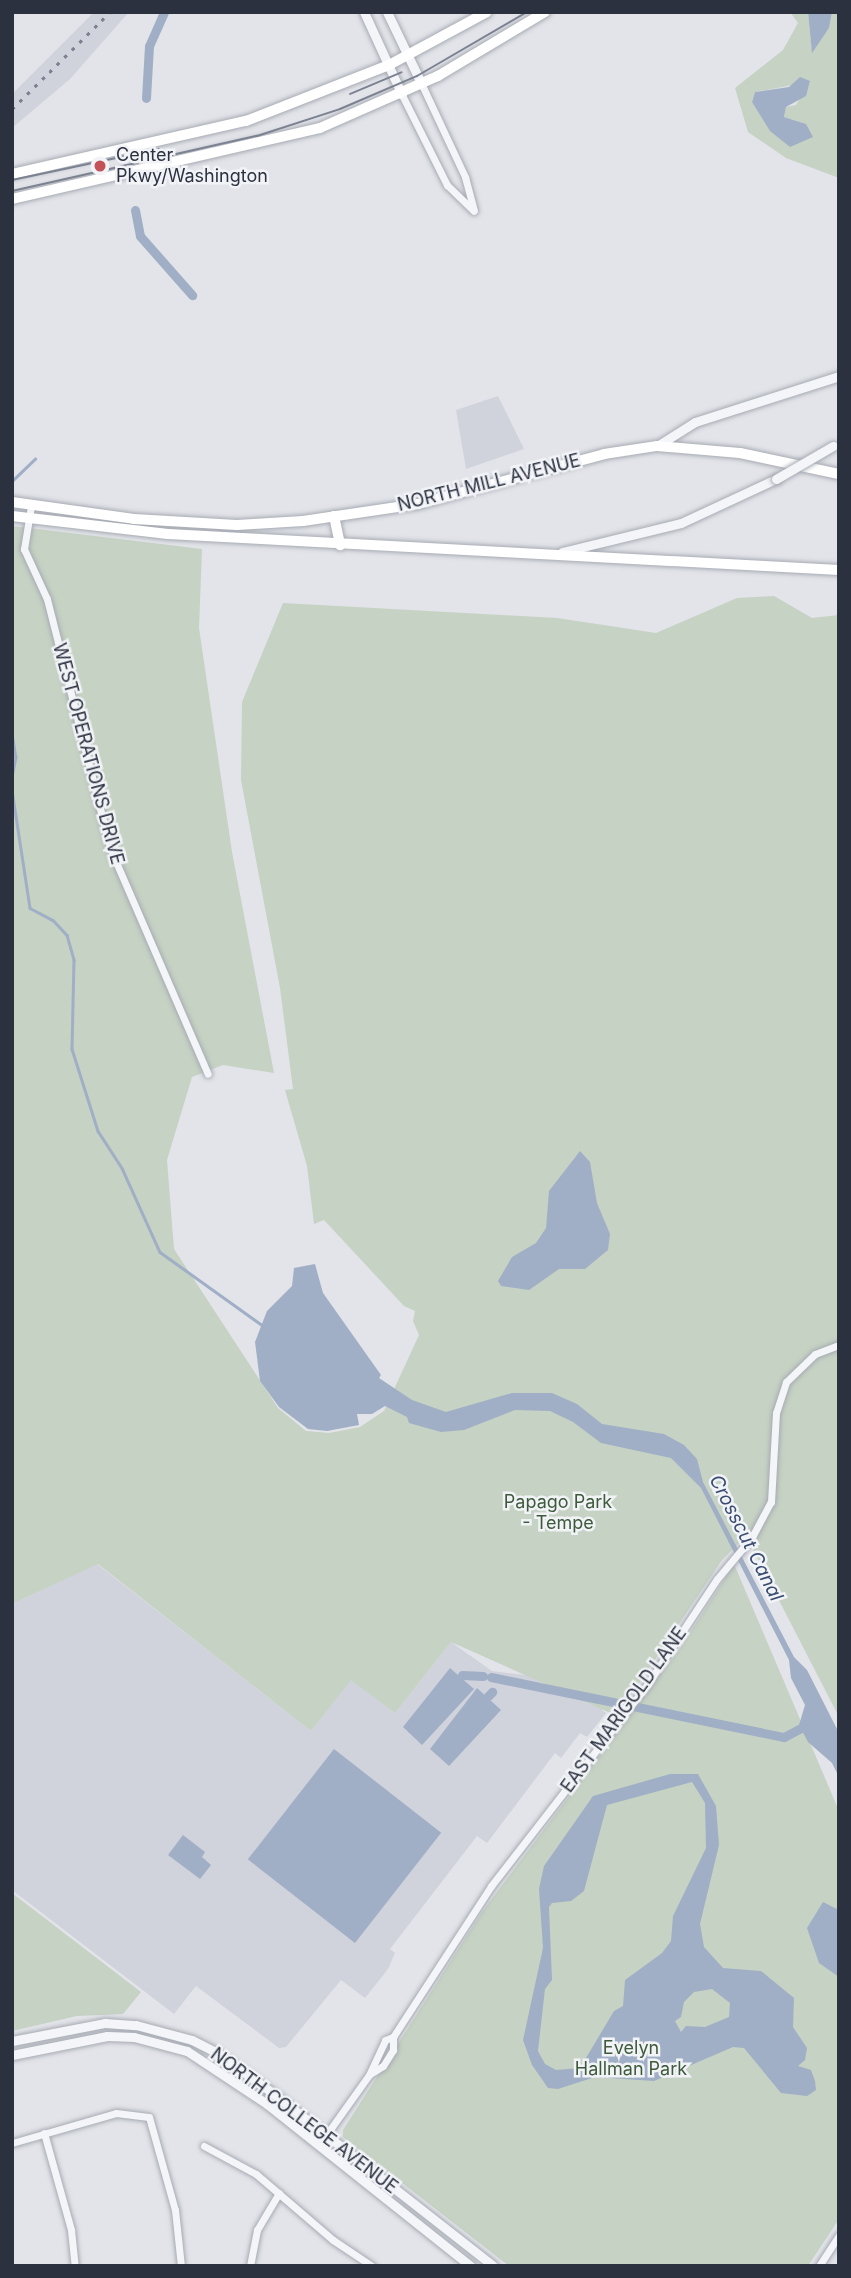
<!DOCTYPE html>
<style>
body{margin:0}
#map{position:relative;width:851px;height:2278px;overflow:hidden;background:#e2e4e9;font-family:Inter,sans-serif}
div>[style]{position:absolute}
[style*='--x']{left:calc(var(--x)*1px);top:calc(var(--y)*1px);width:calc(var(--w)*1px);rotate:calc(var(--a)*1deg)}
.built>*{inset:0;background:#d0d3db}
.green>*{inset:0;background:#c6d2c3}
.water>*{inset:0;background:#a0afc6;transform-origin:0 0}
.stream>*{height:2.5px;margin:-1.25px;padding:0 1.25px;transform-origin:1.25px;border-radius:1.25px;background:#a0afc6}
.canal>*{height:9px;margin:-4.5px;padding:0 4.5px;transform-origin:4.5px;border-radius:4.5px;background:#a0afc6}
.roads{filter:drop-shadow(0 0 2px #a7abb3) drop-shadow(0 0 2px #a7abb3)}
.minor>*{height:7px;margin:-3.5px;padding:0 3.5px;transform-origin:3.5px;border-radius:3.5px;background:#f4f5f8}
.tertiary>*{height:9px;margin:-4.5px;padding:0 4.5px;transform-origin:4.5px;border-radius:4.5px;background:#f4f5f8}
.primary>*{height:10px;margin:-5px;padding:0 5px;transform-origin:5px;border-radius:5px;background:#fff}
.tram>*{height:2px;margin:-1px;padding:0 1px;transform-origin:1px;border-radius:1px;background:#7c8291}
.rail>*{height:2.5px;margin-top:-1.25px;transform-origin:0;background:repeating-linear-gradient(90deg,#7c8291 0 3.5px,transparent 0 10.5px)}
.bridges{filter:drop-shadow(0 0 2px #a7abb3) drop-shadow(0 0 2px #a7abb3)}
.tertiary-bridge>*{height:9px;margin:-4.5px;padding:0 4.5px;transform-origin:4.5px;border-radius:4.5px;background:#f4f5f8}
.dots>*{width:19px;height:19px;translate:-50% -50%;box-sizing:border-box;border:4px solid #f1f3f7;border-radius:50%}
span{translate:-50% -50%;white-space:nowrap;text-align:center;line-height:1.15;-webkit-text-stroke:5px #f1f3f7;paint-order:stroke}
.poi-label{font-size:18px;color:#2b313f}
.left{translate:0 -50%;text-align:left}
.street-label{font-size:18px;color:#2b313f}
.park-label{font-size:18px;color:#3d5a3a}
.water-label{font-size:19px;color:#394c70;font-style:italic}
.frame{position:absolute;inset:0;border:14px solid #2b313f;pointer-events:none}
</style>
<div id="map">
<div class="built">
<i style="clip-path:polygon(94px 12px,129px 12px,70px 79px,12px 128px,12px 94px)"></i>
<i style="clip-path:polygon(498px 396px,524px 449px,466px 469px,456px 410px)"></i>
<i style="clip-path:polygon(97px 1564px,311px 1731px,351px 1679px,395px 1713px,451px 1642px,492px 1671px,542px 1677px,541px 1684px,610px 1697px,602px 1710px,606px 1713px,587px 1737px,580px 1733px,561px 1758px,555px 1753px,487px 1843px,477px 1836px,390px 1949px,395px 1953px,388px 1969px,365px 1998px,341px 1980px,286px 2047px,279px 2048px,196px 1986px,174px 2014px,12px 1890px,12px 1604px)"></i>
</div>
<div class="green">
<i style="clip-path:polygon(evenodd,790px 12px,808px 12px,812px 51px,829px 28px,832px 12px,839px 12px,839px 178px,786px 158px,748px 132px,735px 88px,783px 50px,798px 23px,790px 12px,810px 82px,796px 105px,786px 107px,784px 117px,806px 124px,762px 116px,752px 102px,755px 92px,810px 82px)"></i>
<i style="clip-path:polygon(12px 526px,202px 549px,199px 628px,232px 852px,274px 1073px,223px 1065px,192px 1077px,167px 1160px,174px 1249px,278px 1408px,306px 1431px,329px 1433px,360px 1427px,384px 1411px,419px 1335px,413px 1321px,415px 1311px,404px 1306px,324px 1220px,314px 1224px,307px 1166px,285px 1090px,293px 1089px,280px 988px,241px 780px,242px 702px,283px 603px,557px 618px,656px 633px,737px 598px,774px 596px,812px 618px,839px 615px,839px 1717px,746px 1536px,722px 1560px,617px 1716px,451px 1642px,395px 1713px,351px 1680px,311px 1731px,98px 1564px,12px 1604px)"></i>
<i style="clip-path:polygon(734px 1564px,839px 1811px,839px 2219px,808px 2266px,509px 2266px,343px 2137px,343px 2130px,482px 1912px,679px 1650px)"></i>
<i style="clip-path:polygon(12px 1893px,141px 1992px,123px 2014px,77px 2016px,12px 2031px)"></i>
</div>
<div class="water">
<i style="clip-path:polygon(808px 12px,832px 12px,829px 28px,812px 53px)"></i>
<i style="clip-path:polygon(800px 77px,810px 81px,806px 96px,786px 107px,784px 117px,806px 124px,813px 137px,790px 147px,770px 131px,752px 102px,755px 92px,789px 87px)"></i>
<i style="clip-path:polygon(580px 1151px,590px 1162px,597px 1203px,610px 1234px,608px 1250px,585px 1269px,559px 1269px,529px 1290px,501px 1286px,498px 1281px,512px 1257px,536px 1243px,546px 1228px,549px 1191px)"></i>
<i style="clip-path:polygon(315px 1264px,323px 1293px,381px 1375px,379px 1378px,412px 1400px,446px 1412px,512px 1393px,552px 1393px,577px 1404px,602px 1424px,664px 1434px,684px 1445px,697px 1459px,703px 1482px,794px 1657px,807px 1670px,838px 1731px,839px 1777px,832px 1763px,808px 1742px,799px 1725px,805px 1705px,791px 1678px,789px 1660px,701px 1488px,671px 1458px,601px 1443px,573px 1422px,550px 1411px,515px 1410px,464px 1430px,441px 1432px,409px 1423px,407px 1417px,385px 1406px,372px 1414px,357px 1414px,359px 1425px,327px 1431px,308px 1429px,279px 1407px,260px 1381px,255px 1342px,267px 1311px,292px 1286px,294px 1268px)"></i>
<i style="clip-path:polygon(450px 1668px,474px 1689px,422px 1745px,403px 1727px)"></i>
<i style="clip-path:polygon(477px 1688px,501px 1710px,449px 1766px,430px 1749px)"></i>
<i style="left:334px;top:1749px;width:136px;height:140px;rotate:38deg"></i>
<i style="clip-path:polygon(evenodd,670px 1774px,698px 1774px,716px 1806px,719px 1845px,700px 1924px,704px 1947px,723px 1968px,761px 1971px,794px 1998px,793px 2027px,807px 2048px,805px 2060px,798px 2066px,811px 2070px,815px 2081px,816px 2090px,807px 2096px,781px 2093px,744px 2048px,733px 2047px,654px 2081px,595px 2077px,558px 2089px,548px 2088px,532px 2065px,523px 2040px,543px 1948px,539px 1889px,544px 1866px,593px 1796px,670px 1774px,692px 1782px,705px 1803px,706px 1848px,673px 1916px,671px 1941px,662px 1953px,625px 1980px,623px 2006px,614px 2011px,580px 2068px,556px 2070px,545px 2064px,538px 2051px,545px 1989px,552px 1980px,549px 1907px,552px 1903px,571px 1901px,584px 1891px,607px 1805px,692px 1782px,670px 1774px,712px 1989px,730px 2003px,729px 2017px,705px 2027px,686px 2026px,681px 2032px,675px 2021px,681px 2017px,684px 2002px,694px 1992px,712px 1989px)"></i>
<i style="clip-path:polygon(183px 1835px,205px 1852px,202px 1857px,211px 1865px,200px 1879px,168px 1855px)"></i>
<i style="clip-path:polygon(823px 1902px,839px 1910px,839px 1977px,819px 1963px,807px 1928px)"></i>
</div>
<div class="stream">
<i style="--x:12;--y:481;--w:32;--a:-44"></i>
<i style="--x:12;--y:733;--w:24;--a:81"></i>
<i style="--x:16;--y:757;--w:21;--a:101"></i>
<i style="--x:12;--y:790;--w:119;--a:81.3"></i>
<i style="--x:30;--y:908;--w:26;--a:28"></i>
<i style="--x:53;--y:920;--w:21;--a:47"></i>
<i style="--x:67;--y:935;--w:26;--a:74"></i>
<i style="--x:74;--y:960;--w:89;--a:91.3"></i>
<i style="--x:72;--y:1049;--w:86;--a:72.4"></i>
<i style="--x:98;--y:1131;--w:44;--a:57"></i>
<i style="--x:122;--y:1168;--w:92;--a:65.7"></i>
<i style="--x:160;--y:1252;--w:125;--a:35.6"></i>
</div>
<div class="canal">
<i style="--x:146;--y:98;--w:52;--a:-86.7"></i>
<i style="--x:149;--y:46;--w:37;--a:-66"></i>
<i style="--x:135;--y:210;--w:26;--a:79"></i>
<i style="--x:140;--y:236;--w:79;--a:48.6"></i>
<i style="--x:462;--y:1675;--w:21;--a:3"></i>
<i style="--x:491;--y:1677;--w:299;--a:11.6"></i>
<i style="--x:784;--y:1737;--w:27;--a:-28"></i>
<i style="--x:488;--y:1696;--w:6;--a:-45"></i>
</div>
<div class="roads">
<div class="minor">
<i style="--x:422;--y:85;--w:102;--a:64.9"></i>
<i style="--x:465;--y:177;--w:34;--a:75"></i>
<i style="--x:402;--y:95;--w:101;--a:63.4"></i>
<i style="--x:447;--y:185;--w:37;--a:44"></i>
<i style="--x:31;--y:506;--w:44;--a:99.2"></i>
<i style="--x:24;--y:549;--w:55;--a:65.3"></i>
<i style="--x:47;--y:599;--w:257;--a:75.8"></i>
<i style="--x:110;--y:848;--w:246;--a:66.6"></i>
<i style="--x:370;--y:2074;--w:15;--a:-32"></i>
<i style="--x:383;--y:2066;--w:19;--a:-58"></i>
<i style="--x:393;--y:2050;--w:13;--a:-90"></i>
<i style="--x:44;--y:2133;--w:101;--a:74.4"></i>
<i style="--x:71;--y:2230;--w:36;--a:84"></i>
<i style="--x:12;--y:2143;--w:108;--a:-16.1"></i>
<i style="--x:116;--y:2113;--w:33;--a:7"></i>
<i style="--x:149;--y:2117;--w:97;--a:74.4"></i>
<i style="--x:175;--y:2210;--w:56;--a:83.9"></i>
<i style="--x:319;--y:2145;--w:86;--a:-54.5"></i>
<i style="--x:369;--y:2075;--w:38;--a:-65"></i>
<i style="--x:385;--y:2040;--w:9;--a:-21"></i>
<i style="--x:393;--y:2037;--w:180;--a:-57"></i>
<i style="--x:491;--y:1886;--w:254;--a:-52.2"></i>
<i style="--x:647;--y:1685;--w:127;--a:-56.6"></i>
<i style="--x:717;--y:1579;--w:55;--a:-50.2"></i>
<i style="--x:752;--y:1537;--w:40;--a:-62"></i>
<i style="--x:771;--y:1502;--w:89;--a:-86.8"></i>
<i style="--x:776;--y:1413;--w:33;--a:-72"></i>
<i style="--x:786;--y:1382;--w:40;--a:-44"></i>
<i style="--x:815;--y:1354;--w:26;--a:-21"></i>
<i style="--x:204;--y:2146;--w:59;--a:28.3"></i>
<i style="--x:256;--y:2174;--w:101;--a:40.6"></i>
<i style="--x:333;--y:2240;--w:47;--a:33.7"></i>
<i style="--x:250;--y:2266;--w:37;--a:-79"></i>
<i style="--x:257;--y:2230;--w:43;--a:-59.3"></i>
<i style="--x:819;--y:2266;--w:37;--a:-57"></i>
</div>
<div class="tertiary">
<i style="--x:364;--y:12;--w:91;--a:65.4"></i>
<i style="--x:387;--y:12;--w:81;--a:64.4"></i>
<i style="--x:657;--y:446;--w:45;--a:-32.3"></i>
<i style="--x:695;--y:422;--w:151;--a:-17.7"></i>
<i style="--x:562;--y:552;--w:122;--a:-13.7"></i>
<i style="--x:681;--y:523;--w:105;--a:-24.9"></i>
<i style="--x:12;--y:2041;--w:95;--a:-11"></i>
<i style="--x:105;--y:2023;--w:31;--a:4"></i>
<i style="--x:136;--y:2025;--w:58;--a:15"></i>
<i style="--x:192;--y:2040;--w:27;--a:27"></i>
<i style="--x:216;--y:2052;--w:72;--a:35.9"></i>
<i style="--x:274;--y:2094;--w:278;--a:38.1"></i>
<i style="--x:12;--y:2055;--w:97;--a:-11.3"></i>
<i style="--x:107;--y:2036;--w:27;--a:2"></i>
<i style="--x:134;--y:2037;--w:55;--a:14.8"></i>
<i style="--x:187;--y:2051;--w:96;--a:33.5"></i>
<i style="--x:267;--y:2104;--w:260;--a:38.5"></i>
</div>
<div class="primary">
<i style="--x:12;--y:174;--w:240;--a:-12.8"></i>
<i style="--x:246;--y:121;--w:154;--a:-21.4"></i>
<i style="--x:389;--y:65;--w:111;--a:-28.4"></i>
<i style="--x:12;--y:199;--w:316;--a:-13"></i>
<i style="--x:320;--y:128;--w:129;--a:-23.8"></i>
<i style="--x:438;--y:76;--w:125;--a:-30.9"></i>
<i style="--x:12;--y:502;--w:123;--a:7.9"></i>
<i style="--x:134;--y:519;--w:103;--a:3.3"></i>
<i style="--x:237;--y:525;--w:66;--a:-3.5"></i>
<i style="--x:303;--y:521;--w:116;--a:-8.4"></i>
<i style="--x:418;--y:504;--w:193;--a:-15"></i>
<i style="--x:604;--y:454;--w:54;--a:-8.6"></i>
<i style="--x:657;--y:446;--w:83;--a:4.8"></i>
<i style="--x:740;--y:453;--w:101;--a:12"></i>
<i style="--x:12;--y:516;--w:157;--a:6.6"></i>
<i style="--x:168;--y:534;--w:672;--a:3.07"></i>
<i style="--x:334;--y:516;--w:30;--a:78"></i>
</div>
</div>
<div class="tram">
<i style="--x:350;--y:94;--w:56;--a:-22.9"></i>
<i style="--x:12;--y:180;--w:150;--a:-11.9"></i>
<i style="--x:12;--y:191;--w:251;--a:-12.7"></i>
<i style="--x:257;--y:136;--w:87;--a:-18"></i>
<i style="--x:340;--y:109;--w:84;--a:-23.2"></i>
<i style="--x:417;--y:76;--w:127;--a:-30.2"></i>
</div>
<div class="rail">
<i style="--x:12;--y:109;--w:138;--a:-44.7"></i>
</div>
<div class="bridges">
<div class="tertiary-bridge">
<i style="--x:776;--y:479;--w:66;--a:-30.1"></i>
</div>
</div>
<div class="dots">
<i style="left:100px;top:166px;background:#c35158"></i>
</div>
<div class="poi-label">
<span class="left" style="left:116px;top:166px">Center<br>Pkwy/Washington</span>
</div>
<div class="street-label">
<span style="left:489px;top:483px;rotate:-14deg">NORTH MILL AVENUE</span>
<span style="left:88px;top:754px;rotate:75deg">WEST OPERATIONS DRIVE</span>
<span style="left:624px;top:1710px;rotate:-54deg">EAST MARIGOLD LANE</span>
<span style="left:304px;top:2121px;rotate:37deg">NORTH COLLEGE AVENUE</span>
</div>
<div class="park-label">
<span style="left:558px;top:1513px">Papago Park<br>- Tempe</span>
<span style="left:631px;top:2059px">Evelyn<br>Hallman Park</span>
</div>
<div class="water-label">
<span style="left:746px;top:1538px;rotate:63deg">Crosscut Canal</span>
</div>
<div class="frame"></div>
</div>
